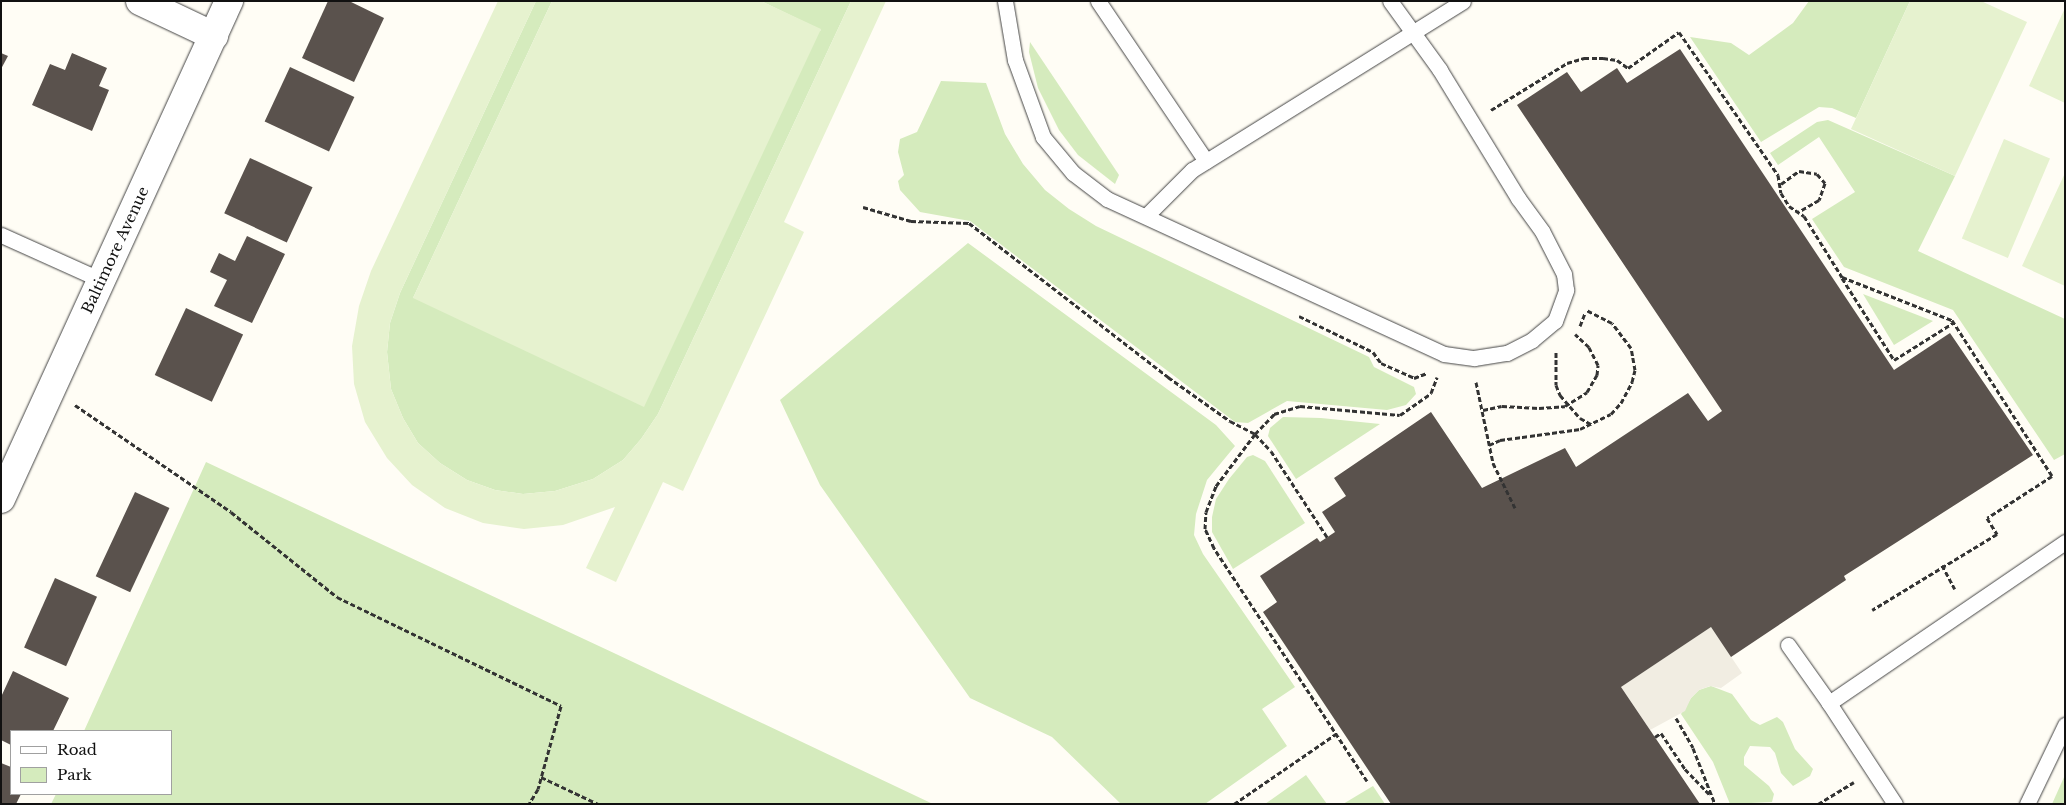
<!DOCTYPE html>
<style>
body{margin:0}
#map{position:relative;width:2066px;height:805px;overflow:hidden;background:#fffdf5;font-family:"Libre Baskerville",serif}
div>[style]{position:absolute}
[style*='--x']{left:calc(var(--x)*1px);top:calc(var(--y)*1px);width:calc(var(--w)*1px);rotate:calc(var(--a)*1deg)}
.green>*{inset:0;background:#d5ebbd}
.pitch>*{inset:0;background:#e6f2cf;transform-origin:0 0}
.plaza>*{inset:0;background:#f1ede2}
.building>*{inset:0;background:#5a524d;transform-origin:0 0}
.path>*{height:3px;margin-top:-1.5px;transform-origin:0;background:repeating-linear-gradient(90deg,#333 0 5px,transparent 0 7.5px)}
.roads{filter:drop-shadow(0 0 1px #444) drop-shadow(0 0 1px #444)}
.service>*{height:15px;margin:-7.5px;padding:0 7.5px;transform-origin:7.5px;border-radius:7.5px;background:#fff}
.minor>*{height:28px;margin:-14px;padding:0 14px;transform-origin:14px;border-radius:14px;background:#fff}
.tertiary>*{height:28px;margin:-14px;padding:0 14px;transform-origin:14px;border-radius:14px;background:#fff}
span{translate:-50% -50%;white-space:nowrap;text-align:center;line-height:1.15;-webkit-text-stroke:5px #fff;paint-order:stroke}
.street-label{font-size:15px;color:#111}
.frame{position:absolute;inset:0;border:2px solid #111;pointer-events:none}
.legend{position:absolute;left:10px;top:730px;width:162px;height:65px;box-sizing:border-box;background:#fff;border:1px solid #a0a0a0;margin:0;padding:6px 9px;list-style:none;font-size:15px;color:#111}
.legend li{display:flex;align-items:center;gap:10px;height:25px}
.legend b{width:25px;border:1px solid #a0a0a0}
</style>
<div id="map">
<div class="green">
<i style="clip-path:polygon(536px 1px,552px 1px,413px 298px,821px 30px,761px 1px,851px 1px,658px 414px,641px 439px,623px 460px,593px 479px,555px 491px,523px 494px,495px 490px,467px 480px,440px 463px,418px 443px,403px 418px,391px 389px,387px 352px,390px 323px,400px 293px)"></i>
<i style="clip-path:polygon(1809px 1px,1910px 1px,1856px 118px,1832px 108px,1819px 107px,1761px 142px,1690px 37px,1731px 43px,1749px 55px,1793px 23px)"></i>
<i style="clip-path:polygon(1030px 42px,1119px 175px,1115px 184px,1078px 155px,1059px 130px,1038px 88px,1029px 52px)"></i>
<i style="clip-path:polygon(941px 81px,986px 83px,1005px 134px,1023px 164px,1045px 190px,1069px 209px,1096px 226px,1369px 357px,1374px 367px,1414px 387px,1416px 394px,1406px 405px,1387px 410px,1287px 401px,1248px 423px,1235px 422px,970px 221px,920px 212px,900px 190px,898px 181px,904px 175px,898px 152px,900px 139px,917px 132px)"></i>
<i style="clip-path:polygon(1828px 120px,1955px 176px,1918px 251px,2065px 319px,2065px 454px,2054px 460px,1953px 310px,1844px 267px,1812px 219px,1855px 192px,1819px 137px,1778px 165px,1770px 153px,1817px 122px)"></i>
<i style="clip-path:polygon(968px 243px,1216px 425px,1235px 446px,1207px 480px,1196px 514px,1194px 535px,1203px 554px,1295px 687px,1262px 709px,1287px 746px,1205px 804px,1121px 804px,1052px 737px,970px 698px,820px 485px,780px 400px)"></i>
<i style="clip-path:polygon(1863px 294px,1933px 321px,1894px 345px)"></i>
<i style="clip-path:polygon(1283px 417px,1321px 418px,1380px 424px,1296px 479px,1268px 436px,1270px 428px)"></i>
<i style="clip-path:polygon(1253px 455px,1265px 461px,1305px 523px,1233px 569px,1212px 532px,1212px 517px,1216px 499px,1229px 479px,1247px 457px)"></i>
<i style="clip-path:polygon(206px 462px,616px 654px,933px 804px,51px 804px,56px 794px,171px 794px,171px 731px,84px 731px)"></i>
<i style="clip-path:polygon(1711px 686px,1732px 694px,1751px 720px,1760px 725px,1777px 717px,1783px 722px,1795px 749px,1813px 769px,1810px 776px,1793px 786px,1781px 773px,1775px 753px,1770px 747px,1750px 746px,1744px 757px,1744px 765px,1769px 786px,1774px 794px,1772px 802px,1730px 804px,1713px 762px,1681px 714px,1691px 698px,1699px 690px)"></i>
<i style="clip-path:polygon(1306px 775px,1327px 804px,1265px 804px)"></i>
<i style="clip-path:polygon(2065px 775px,2065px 804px,2052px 804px)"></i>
<i style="clip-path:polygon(1373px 786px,1385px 804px,1343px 804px)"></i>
</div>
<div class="pitch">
<i style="clip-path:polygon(498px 1px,536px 1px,400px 293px,390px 323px,387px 352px,391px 389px,403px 418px,418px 443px,440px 463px,467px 480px,495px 490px,523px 494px,555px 491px,593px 479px,623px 460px,641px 439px,658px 414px,851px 1px,886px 1px,784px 222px,804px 232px,683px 491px,663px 482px,616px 582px,586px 568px,615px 507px,563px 525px,524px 529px,483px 523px,445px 508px,412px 485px,387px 458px,365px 422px,354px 384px,352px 346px,359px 306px,371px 271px)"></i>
<i style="clip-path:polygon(552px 1px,761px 1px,821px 29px,644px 407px,413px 298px)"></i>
<i style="clip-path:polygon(1910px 1px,1981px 1px,2027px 22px,1955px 176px,1851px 129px)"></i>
<i style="clip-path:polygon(2065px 8px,2065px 103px,2029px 86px)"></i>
<i style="left:2004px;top:139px;width:50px;height:108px;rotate:23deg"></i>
<i style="clip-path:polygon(2065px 173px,2065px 286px,2022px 266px)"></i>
</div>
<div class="plaza">
<i style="clip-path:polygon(1711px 627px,1742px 673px,1721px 688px,1710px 686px,1699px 690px,1691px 698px,1685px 711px,1650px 730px,1621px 687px)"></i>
</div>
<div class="building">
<i style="clip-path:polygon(328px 1px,349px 1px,384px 18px,354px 82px,302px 58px)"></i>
<i style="clip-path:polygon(1680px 49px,1894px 370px,1950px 333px,2033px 455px,1844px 576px,1846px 580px,1731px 657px,1711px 627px,1621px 687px,1700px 804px,1391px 804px,1263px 612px,1277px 602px,1260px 576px,1317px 538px,1320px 542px,1335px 532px,1322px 512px,1346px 496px,1334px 478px,1431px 412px,1482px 488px,1565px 448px,1576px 467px,1688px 393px,1708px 421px,1722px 411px,1517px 105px,1567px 72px,1581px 92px,1617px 68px,1627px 83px)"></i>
<i style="clip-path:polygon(1px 53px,8px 56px,1px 69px)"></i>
<i style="clip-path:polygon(72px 53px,107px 68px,99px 86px,109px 90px,92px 131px,32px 105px,50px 64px,65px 70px)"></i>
<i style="left:290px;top:67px;width:71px;height:60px;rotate:25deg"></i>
<i style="left:250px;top:158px;width:69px;height:61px;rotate:25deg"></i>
<i style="clip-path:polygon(247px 236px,285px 254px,252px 323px,214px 306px,227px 280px,210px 272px,219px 253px,235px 261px)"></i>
<i style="left:186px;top:308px;width:63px;height:74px;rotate:25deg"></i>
<i style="left:135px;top:492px;width:38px;height:93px;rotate:25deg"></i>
<i style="left:55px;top:578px;width:46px;height:76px;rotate:24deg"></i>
<i style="clip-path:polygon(13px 671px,69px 698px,53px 731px,11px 731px,11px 745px,1px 740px,1px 697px)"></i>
<i style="clip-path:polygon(1px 763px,11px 767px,11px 794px,21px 794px,16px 804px,1px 804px)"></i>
</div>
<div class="path">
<i style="--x:1491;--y:110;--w:89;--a:-31.7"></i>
<i style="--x:1567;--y:63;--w:18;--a:-16"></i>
<i style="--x:1584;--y:58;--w:19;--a:0"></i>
<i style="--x:1603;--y:58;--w:14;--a:8"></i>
<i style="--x:1617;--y:60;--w:14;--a:36"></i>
<i style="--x:1628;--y:68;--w:62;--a:-35.2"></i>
<i style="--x:1679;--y:32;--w:174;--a:55.3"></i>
<i style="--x:1778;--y:175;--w:18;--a:81"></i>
<i style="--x:1781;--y:193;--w:15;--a:58"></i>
<i style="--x:1789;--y:206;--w:18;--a:34"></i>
<i style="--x:1804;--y:216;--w:72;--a:58.1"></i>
<i style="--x:1842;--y:277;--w:118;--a:21.4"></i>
<i style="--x:1952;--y:320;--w:185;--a:57.3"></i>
<i style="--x:2052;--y:476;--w:77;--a:147.1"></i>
<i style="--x:1987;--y:518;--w:19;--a:58"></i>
<i style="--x:1997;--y:534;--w:146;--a:148.7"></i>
<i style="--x:1781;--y:184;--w:22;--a:-36"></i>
<i style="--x:1799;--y:171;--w:18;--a:9"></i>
<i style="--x:1817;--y:174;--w:12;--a:48"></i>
<i style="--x:1825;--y:183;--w:18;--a:109"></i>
<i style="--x:1819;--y:200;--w:24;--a:150"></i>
<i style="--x:863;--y:207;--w:50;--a:16.3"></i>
<i style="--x:911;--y:221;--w:58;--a:2"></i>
<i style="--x:969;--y:223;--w:252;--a:37.7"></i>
<i style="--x:1168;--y:377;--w:76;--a:35.4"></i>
<i style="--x:1230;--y:421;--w:28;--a:27"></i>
<i style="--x:1255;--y:434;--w:23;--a:47"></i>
<i style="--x:1271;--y:451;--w:103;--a:56.9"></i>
<i style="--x:1842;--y:278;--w:97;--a:57.6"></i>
<i style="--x:1894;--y:360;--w:70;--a:-32.1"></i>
<i style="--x:1299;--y:316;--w:82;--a:25.9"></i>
<i style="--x:1373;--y:352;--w:14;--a:54"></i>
<i style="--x:1381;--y:363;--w:36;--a:24"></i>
<i style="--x:1414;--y:378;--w:14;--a:-21"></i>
<i style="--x:1580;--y:326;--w:14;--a:-69"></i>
<i style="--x:1556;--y:352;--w:33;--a:90"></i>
<i style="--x:1556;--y:385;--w:11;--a:68"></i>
<i style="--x:1560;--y:395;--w:30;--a:49"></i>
<i style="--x:1580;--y:418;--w:13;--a:29"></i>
<i style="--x:1476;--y:382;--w:83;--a:78.1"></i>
<i style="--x:1493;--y:463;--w:50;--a:63.9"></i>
<i style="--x:75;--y:405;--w:189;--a:34.4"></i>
<i style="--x:231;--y:512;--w:136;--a:38.7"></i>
<i style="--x:337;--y:597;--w:249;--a:25.9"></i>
<i style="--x:561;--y:706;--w:86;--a:105.5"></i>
<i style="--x:538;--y:789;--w:17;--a:121"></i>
<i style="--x:1483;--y:410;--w:19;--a:-12"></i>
<i style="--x:1502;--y:406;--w:37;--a:3"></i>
<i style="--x:1539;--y:408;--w:26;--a:-4"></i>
<i style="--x:1565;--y:406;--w:26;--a:-32"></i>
<i style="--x:1587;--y:392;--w:20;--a:-60"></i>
<i style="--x:1597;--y:375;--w:10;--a:-84"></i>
<i style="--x:1598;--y:365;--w:20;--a:-117"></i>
<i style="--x:1589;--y:347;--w:19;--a:-137"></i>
<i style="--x:1489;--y:445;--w:12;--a:-24"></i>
<i style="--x:1500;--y:440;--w:81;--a:-7.8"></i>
<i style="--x:1580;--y:429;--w:34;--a:-26"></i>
<i style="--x:1611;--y:414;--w:15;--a:-48"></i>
<i style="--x:1621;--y:403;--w:24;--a:-62"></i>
<i style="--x:1632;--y:382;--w:12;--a:-76"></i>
<i style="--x:1635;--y:370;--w:22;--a:-100"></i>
<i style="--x:1631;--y:348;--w:31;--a:-127"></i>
<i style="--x:1612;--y:323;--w:29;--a:-153"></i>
<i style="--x:1942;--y:565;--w:27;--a:62"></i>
<i style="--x:1676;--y:718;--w:34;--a:60"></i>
<i style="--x:1693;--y:748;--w:60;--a:68.6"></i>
<i style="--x:1655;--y:737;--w:7;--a:-34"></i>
<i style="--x:1661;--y:733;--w:43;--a:56.3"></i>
<i style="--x:1685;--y:769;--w:35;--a:46"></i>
<i style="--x:541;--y:777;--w:63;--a:25.3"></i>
<i style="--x:1367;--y:781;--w:279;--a:-123.3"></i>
<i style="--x:1214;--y:548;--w:21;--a:-115"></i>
<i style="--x:1205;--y:529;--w:17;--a:-87"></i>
<i style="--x:1206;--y:512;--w:28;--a:-69"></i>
<i style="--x:1216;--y:486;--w:65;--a:-53.1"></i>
<i style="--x:1255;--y:434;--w:28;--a:-46"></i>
<i style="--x:1274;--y:414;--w:27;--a:-17"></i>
<i style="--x:1300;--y:406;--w:100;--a:5.1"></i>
<i style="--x:1400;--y:415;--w:38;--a:-35"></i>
<i style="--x:1431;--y:393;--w:17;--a:-69"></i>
<i style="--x:1234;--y:804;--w:124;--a:-34.5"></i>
<i style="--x:1818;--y:804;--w:42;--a:-31.4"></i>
</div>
<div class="roads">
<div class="service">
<i style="--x:1005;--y:1;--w:60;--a:80.4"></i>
<i style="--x:1015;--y:60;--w:82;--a:70"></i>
<i style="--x:1043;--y:137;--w:47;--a:50.2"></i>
<i style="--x:1073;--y:173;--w:43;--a:37.4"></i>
<i style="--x:1107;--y:199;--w:371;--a:24.7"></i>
<i style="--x:1444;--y:354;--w:30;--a:8"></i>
<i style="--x:1474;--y:358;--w:33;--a:-9"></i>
<i style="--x:1507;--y:353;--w:28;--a:-27"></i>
<i style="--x:1532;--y:340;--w:30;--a:-40"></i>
<i style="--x:1555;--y:321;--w:33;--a:-70"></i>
<i style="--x:1566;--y:290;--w:16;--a:-97"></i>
<i style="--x:1564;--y:274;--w:48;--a:-117.1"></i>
<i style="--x:1542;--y:231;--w:41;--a:-126"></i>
<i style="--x:1518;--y:198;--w:150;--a:-121.4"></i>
<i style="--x:1440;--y:70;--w:85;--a:-125.9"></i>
<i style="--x:1098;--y:1;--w:193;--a:56"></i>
<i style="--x:1147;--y:215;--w:64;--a:-45"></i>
<i style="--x:1192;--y:170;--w:319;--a:-31.9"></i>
<i style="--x:1;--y:235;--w:110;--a:24.2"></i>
<i style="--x:1788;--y:645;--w:71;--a:54.7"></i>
<i style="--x:1895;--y:804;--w:121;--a:-123.2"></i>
<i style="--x:1829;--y:703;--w:286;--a:-34.3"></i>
<i style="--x:2027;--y:804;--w:88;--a:-64.3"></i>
</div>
<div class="minor">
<i style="--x:140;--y:1;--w:82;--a:25.3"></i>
</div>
<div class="tertiary">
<i style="--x:1;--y:499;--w:548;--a:-65.4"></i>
</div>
</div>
<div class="street-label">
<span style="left:115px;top:250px;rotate:-65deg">Baltimore Avenue</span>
</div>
<div class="frame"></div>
<ul class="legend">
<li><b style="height:6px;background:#fff"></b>Road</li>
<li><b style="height:14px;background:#d5ebbd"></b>Park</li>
</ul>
</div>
